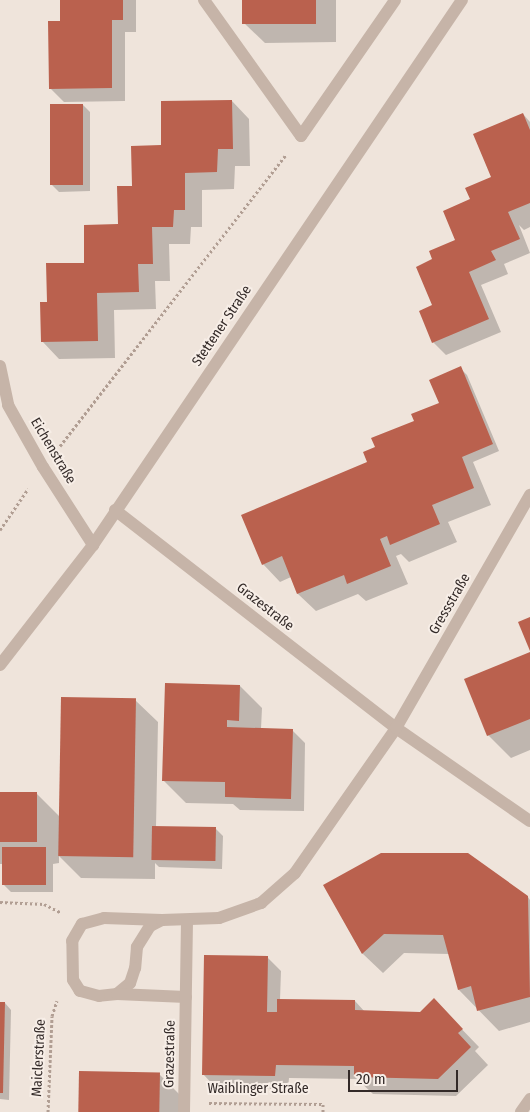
<!DOCTYPE html>
<meta charset="utf-8">
<style>
body{margin:0}
#map{position:relative;width:530px;height:1112px;overflow:hidden;background:#efe4db;font-family:"Fira Sans Condensed",sans-serif}
div>[style]{position:absolute}
[style*='--x']{left:calc(var(--x)*1px);top:calc(var(--y)*1px);width:calc(var(--w)*1px);rotate:calc(var(--a)*1deg)}
.shadow>*{inset:0;background:#0003}
.building>*{inset:0;background:#ba614e;transform-origin:0 0}
.path>*{height:3px;margin-top:-1.5px;transform-origin:0;background:repeating-linear-gradient(90deg,#b19e93 0 2.5px,transparent 0 5px)}
.service>*{height:12px;margin:-6px;padding:0 6px;transform-origin:6px;border-radius:6px;background:#c6b4a8}
.minor>*{height:12px;margin:-6px;padding:0 6px;transform-origin:6px;border-radius:6px;background:#c6b4a8}
.tertiary>*{height:12px;margin:-6px;padding:0 6px;transform-origin:6px;border-radius:6px;background:#c6b4a8}
span{translate:-50% -50%;white-space:nowrap;text-align:center;line-height:1.15;-webkit-text-stroke:4px #f7eee7;paint-order:stroke}
.street-label{font-size:14px;color:#332a28}
.scale{position:absolute;left:348px;top:1070px;width:110px;height:22px;box-sizing:border-box;border:2px solid #332a28;border-top:0;padding-left:6px;font-size:15px;line-height:18px;white-space:nowrap;color:#332a28;-webkit-text-stroke:4px #f7eee7;paint-order:stroke}
</style>
<div id="map">
<div class="shadow">
<i style="clip-path:polygon(61px 0,136px 0,136px 32px,125px 32px,125px 101px,64px 102px,50px 88px,61px 22px)"></i>
<i style="clip-path:polygon(243px 0,336px 0,336px 42px,265px 43px,244px 23px)"></i>
<i style="clip-path:polygon(232px 101px,249px 119px,250px 166px,235px 166px,234px 189px,202px 190px,202px 227px,191px 227px,190px 244px,169px 244px,170px 281px,155px 281px,156px 309px,114px 310px,115px 358px,59px 359px,42px 341px,48px 303px,119px 226px,133px 187px,162px 147px)"></i>
<i style="clip-path:polygon(83px 105px,90px 112px,90px 191px,59px 192px,52px 185px)"></i>
<i style="clip-path:polygon(523px 114px,530px 122px,530px 227px,524px 230px,519px 225px,530px 253px,504px 264px,508px 274px,481px 285px,501px 332px,446px 355px,433px 342px,434px 260px,457px 241px,471px 200px,492px 177px)"></i>
<i style="clip-path:polygon(460px 368px,467px 375px,499px 451px,473px 462px,491px 505px,448px 522px,457px 542px,409px 562px,401px 554px,396px 556px,408px 584px,366px 601px,358px 594px,316px 611px,298px 594px,291px 577px,280px 582px,263px 564px,368px 462px,376px 448px,416px 421px,442px 408px)"></i>
<i style="clip-path:polygon(530px 653px,530px 750px,511px 758px,488px 735px)"></i>
<i style="clip-path:polygon(240px 686px,262px 708px,261px 729px,292px 730px,305px 743px,304px 811px,240px 810px,233px 804px,186px 803px,163px 780px)"></i>
<i style="clip-path:polygon(135px 700px,158px 722px,156px 828px,216px 829px,223px 836px,222px 869px,159px 867px,155px 863px,155px 879px,81px 878px,59px 856px,59px 863px,53px 864px,53px 892px,11px 892px,4px 885px,4px 864px,0 864px,0 794px,36px 793px,60px 817px)"></i>
<i style="clip-path:polygon(325px 885px,528px 897px,530px 900px,530px 1022px,499px 1031px,459px 990px,449px 954px,404px 953px,383px 973px,363px 954px)"></i>
<i style="clip-path:polygon(268px 958px,281px 971px,280px 1000px,355px 1001px,365px 1012px,451px 1018px,479px 1047px,475px 1051px,488px 1065px,456px 1096px,373px 1094px,357px 1079px,289px 1078px,288px 1089px,216px 1088px,203px 1074px)"></i>
<i style="clip-path:polygon(0 1003px,5px 1003px,11px 1010px,9px 1100px,0 1099px)"></i>
<i style="clip-path:polygon(160px 1075px,182px 1097px,182px 1112px,79px 1112px)"></i>
</div>
<div class="building">
<i style="clip-path:polygon(60px 0,123px 0,123px 20px,112px 20px,112px 88px,49px 89px,48px 21px,60px 21px)"></i>
<i style="left:242px;top:0;width:74px;height:24px"></i>
<i style="clip-path:polygon(232px 100px,233px 149px,218px 149px,217px 172px,185px 173px,185px 210px,174px 210px,173px 227px,152px 227px,153px 264px,138px 264px,139px 292px,97px 293px,98px 341px,41px 342px,40px 302px,47px 302px,46px 263px,84px 263px,84px 225px,118px 224px,117px 186px,132px 186px,131px 146px,161px 145px,161px 101px)"></i>
<i style="left:50px;top:104px;width:33px;height:81px"></i>
<i style="clip-path:polygon(523px 113px,530px 130px,530px 203px,508px 212px,520px 239px,491px 251px,496px 260px,469px 272px,489px 319px,432px 343px,419px 311px,432px 305px,416px 267px,432px 259px,429px 251px,455px 240px,443px 211px,470px 199px,465px 188px,491px 177px,473px 134px)"></i>
<i style="clip-path:polygon(461px 366px,493px 444px,462px 457px,474px 488px,432px 505px,440px 524px,390px 545px,387px 536px,380px 539px,391px 566px,347px 584px,344px 575px,297px 594px,282px 556px,262px 565px,241px 515px,367px 462px,363px 452px,375px 447px,371px 438px,414px 421px,411px 414px,439px 403px,429px 380px)"></i>
<i style="clip-path:polygon(530px 617px,530px 651px,518px 622px)"></i>
<i style="clip-path:polygon(530px 652px,530px 719px,487px 736px,464px 679px)"></i>
<i style="clip-path:polygon(165px 683px,240px 685px,239px 721px,227px 720px,227px 727px,293px 729px,291px 799px,225px 797px,225px 782px,162px 781px)"></i>
<i style="left:61px;top:697px;width:75px;height:159px;rotate:1deg"></i>
<i style="left:37px;top:792px;width:50px;height:37px;rotate:90deg"></i>
<i style="left:152px;top:826px;width:64px;height:34px;rotate:1deg"></i>
<i style="left:46px;top:847px;width:38px;height:44px;rotate:90deg"></i>
<i style="clip-path:polygon(381px 853px,468px 853px,528px 896px,530px 997px,477px 1011px,471px 986px,458px 990px,443px 935px,384px 934px,362px 954px,323px 885px)"></i>
<i style="clip-path:polygon(204px 955px,268px 956px,267px 1012px,277px 1012px,277px 999px,355px 1000px,355px 1010px,420px 1012px,434px 998px,463px 1029px,458px 1033px,471px 1047px,438px 1079px,354px 1077px,354px 1066px,276px 1065px,275px 1076px,202px 1075px)"></i>
<i style="clip-path:polygon(0 1002px,5px 1002px,3px 1093px,0 1093px)"></i>
<i style="left:79px;top:1071px;width:81px;height:41px;rotate:1deg"></i>
</div>
<div class="path">
<i style="--x:60;--y:446;--w:368;--a:-52.2"></i>
<i style="--x:0;--y:530;--w:50;--a:-55.7"></i>
<i style="--x:0;--y:902;--w:44;--a:2.6"></i>
<i style="--x:44;--y:904;--w:18;--a:27"></i>
<i style="--x:209;--y:1103;--w:114;--a:0.5"></i>
<i style="--x:323;--y:1104;--w:8;--a:90"></i>
<i style="--x:48;--y:1112;--w:96;--a:-87.6"></i>
<i style="--x:52;--y:1016;--w:16;--a:-72"></i>
</div>
<div class="service">
<i style="--x:204;--y:0;--w:167;--a:54.5"></i>
<i style="--x:301;--y:136;--w:165;--a:-55.3"></i>
</div>
<div class="minor">
<i style="--x:0;--y:366;--w:40;--a:78"></i>
<i style="--x:8;--y:405;--w:71;--a:60.6"></i>
<i style="--x:43;--y:467;--w:93;--a:57.3"></i>
<i style="--x:115;--y:510;--w:356;--a:37.8"></i>
<i style="--x:396;--y:728;--w:163;--a:34.8"></i>
<i style="--x:162;--y:920;--w:13;--a:153"></i>
<i style="--x:150;--y:926;--w:25;--a:122"></i>
<i style="--x:137;--y:947;--w:21;--a:95"></i>
<i style="--x:135;--y:968;--w:16;--a:108"></i>
<i style="--x:130;--y:983;--w:17;--a:140"></i>
<i style="--x:117;--y:994;--w:18;--a:174"></i>
<i style="--x:99;--y:996;--w:20;--a:-165"></i>
<i style="--x:80;--y:991;--w:13;--a:-122"></i>
<i style="--x:73;--y:980;--w:39;--a:-91"></i>
<i style="--x:72;--y:941;--w:20;--a:-60"></i>
<i style="--x:82;--y:924;--w:23;--a:-15"></i>
<i style="--x:104;--y:918;--w:58;--a:2"></i>
<i style="--x:162;--y:920;--w:57;--a:-2"></i>
<i style="--x:219;--y:918;--w:45;--a:-19.7"></i>
<i style="--x:261;--y:903;--w:45;--a:-41.4"></i>
<i style="--x:295;--y:873;--w:177;--a:-55.1"></i>
<i style="--x:396;--y:728;--w:269;--a:-60.1"></i>
<i style="--x:117;--y:994;--w:69;--a:2.5"></i>
<i style="--x:184;--y:1112;--w:192;--a:-89.1"></i>
<i style="--x:521;--y:1112;--w:16;--a:-55"></i>
</div>
<div class="tertiary">
<i style="--x:0;--y:665;--w:152;--a:-52.2"></i>
<i style="--x:93;--y:545;--w:658;--a:-55.9"></i>
</div>
<div class="street-label">
<span style="left:222px;top:326px;rotate:-56deg">Stettener Straße</span>
<span style="left:53px;top:451px;rotate:59deg">Eichenstraße</span>
<span style="left:450px;top:604px;rotate:-60deg">Gressstraße</span>
<span style="left:265px;top:607px;rotate:38deg">Grazestraße</span>
<span style="left:170px;top:1054px;rotate:-89deg">Grazestraße</span>
<span style="left:39px;top:1058px;rotate:-87deg">Maiclerstraße</span>
<span style="left:258px;top:1089px">Waiblinger Straße</span>
</div>
<div class="scale">20 m</div>
</div>
